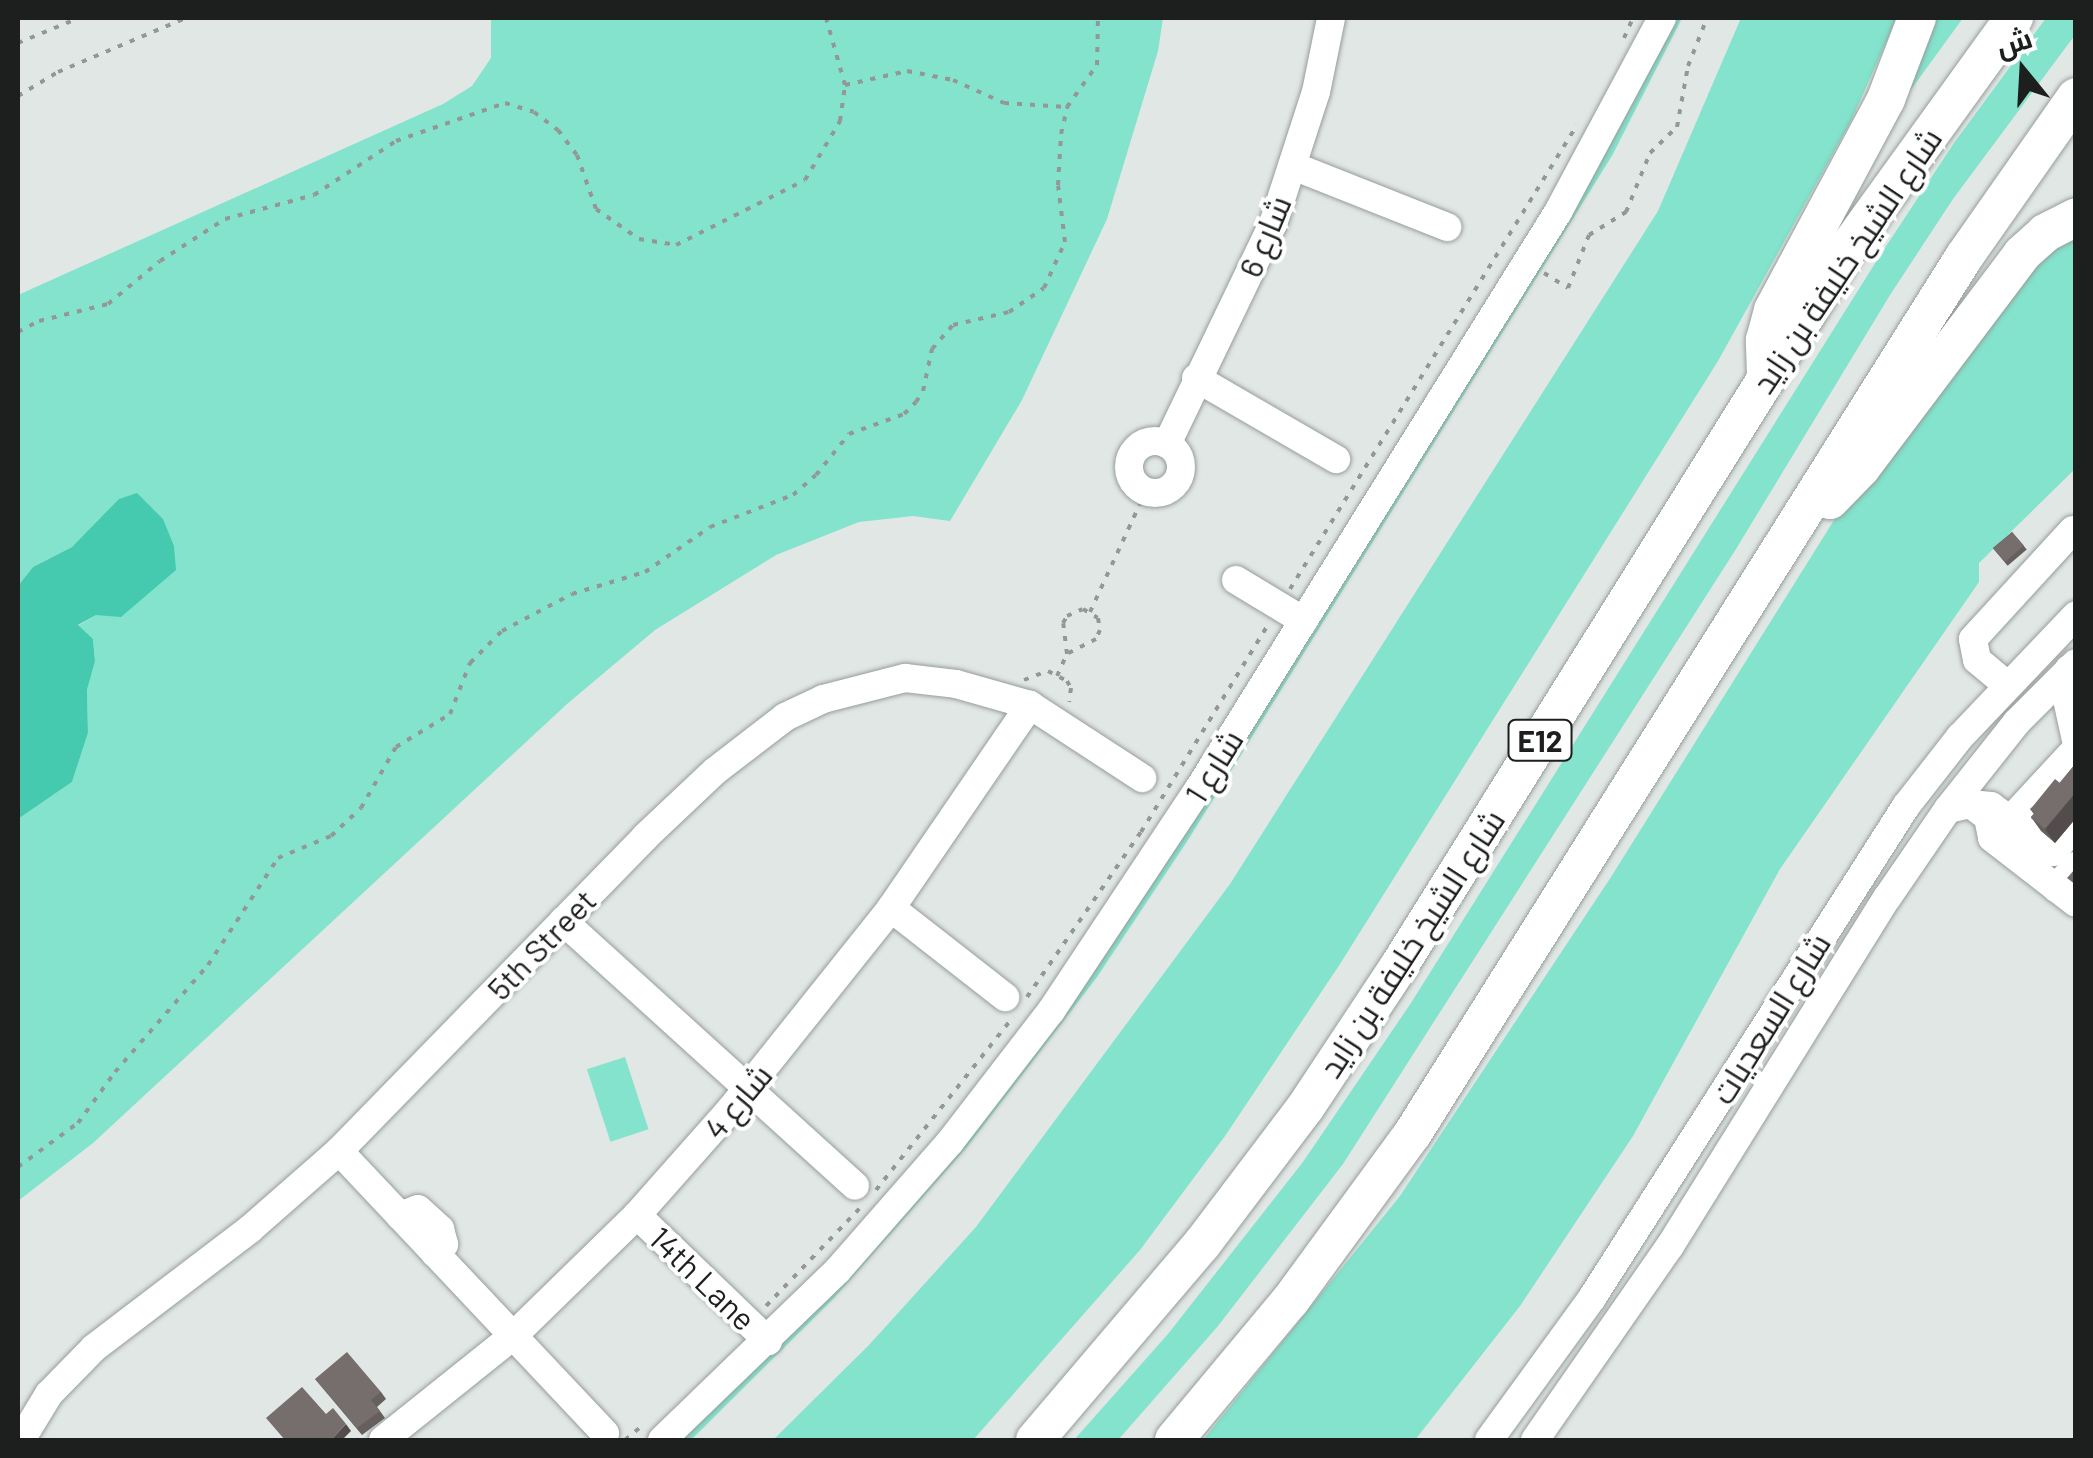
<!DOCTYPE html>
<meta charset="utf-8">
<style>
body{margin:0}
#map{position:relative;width:2093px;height:1458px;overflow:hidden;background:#e0e7e5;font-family:Barlow,Cairo,sans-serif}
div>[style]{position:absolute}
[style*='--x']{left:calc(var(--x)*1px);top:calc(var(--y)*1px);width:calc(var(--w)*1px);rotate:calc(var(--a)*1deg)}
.green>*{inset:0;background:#83e3cc;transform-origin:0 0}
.water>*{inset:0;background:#45caaf}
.path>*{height:4px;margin-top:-2px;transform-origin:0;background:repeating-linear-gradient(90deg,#939896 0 5px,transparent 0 13px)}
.roads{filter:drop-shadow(0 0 2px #969d9b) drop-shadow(0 0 2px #969d9b)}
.minor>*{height:28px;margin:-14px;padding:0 14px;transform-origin:14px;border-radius:14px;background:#fff}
.minor>.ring{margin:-14px;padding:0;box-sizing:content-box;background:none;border:28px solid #fff;border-radius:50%}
.highway>*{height:38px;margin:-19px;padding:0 19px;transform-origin:19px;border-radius:19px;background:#fff}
.wall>*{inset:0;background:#655f5e;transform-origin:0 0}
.shaded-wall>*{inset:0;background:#524d4c}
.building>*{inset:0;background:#756e6d;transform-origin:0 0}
span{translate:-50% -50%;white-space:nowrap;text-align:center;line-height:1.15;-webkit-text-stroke:8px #fff;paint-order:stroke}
.shield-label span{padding:2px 8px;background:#fff;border:2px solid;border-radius:8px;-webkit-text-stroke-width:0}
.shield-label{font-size:30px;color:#1c1f1e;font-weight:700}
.street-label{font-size:32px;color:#1c1f1e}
.frame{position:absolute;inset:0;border:20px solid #1c1f1e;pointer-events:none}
.north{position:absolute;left:1973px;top:20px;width:100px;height:100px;-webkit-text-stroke:8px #fff;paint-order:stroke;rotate:342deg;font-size:28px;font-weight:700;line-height:40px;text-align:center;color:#1c1f1e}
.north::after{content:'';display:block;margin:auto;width:35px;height:45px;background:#1c1f1e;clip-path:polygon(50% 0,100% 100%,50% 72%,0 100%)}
</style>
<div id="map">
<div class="green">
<i style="clip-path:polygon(491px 18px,1163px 18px,1158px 51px,1107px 219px,1022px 400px,950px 521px,913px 516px,859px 522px,776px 555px,655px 630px,567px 704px,93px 1143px,18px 1201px,18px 819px,72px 782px,88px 733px,87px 690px,95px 660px,93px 639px,78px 626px,96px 615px,94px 528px,72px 547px,33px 567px,18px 586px,18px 295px,443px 104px,472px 86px,491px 58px)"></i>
<i style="clip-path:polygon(1673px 18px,1682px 18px,1613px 154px,1188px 840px,1097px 977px,967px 1147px,834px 1298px,691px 1440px,675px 1440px,948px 1156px,1614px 136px)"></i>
<i style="clip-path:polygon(1741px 18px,1897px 18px,1851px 121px,1718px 361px,1340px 964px,1225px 1136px,1140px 1250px,973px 1440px,773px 1440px,869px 1345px,976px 1227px,1230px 884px,1658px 211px)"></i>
<i style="clip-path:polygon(1933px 18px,1963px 18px,1899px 106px)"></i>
<i style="clip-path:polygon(2046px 18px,2075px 18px,2075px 35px,1953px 199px,1890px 295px,1736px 549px,1343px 1164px,1218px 1326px,1118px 1440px,1074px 1440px,1168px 1334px,1303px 1162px,1411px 1003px,1879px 257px,1954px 143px)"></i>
<i style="clip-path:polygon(2075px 224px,2075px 469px,1979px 563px,1979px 582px,1780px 869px,1633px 1136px,1520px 1306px,1415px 1440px,1203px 1440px,1400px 1196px,1611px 877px,1871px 461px,1950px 351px)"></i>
<i style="left:625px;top:1057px;width:76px;height:40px;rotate:72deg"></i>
</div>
<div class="water">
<i style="clip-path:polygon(137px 493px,163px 519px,174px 546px,176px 570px,121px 617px,96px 615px,78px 625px,93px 639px,95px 661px,87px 690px,88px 733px,72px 782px,18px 819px,18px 586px,33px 567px,72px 547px,119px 499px)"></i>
</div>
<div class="path">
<i style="--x:1624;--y:38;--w:22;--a:-66"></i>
<i style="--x:18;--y:43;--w:66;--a:-22.3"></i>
<i style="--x:845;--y:85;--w:64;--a:-12.7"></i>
<i style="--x:907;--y:71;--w:47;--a:11.1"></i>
<i style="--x:953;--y:80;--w:56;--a:24.3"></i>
<i style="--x:1004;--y:103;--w:63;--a:3.6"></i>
<i style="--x:18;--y:96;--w:47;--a:-31"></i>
<i style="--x:58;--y:72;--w:139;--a:-22.9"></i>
<i style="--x:1544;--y:273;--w:28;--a:32"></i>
<i style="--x:1568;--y:288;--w:57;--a:-68.4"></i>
<i style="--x:1589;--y:235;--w:44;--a:-31.9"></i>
<i style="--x:1626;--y:212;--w:64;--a:-67.9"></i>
<i style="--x:1650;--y:153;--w:37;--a:-44"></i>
<i style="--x:1677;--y:127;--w:62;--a:-79.8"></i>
<i style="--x:1688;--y:66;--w:52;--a:-68.4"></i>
<i style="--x:18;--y:332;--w:24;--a:-28"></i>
<i style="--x:39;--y:321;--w:71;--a:-13.8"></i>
<i style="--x:108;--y:304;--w:67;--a:-39.6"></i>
<i style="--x:160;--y:261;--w:77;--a:-32.9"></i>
<i style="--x:225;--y:219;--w:92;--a:-15.1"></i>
<i style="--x:314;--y:195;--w:98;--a:-33.4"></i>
<i style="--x:396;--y:141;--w:115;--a:-19.2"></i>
<i style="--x:505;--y:103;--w:30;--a:17"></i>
<i style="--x:534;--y:112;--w:30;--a:37"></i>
<i style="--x:558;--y:130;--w:31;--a:53"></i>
<i style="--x:577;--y:155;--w:57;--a:70.6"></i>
<i style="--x:596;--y:209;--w:52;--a:34.9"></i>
<i style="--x:639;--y:239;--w:37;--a:9"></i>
<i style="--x:676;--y:245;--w:144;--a:-26.7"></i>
<i style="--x:805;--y:180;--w:69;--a:-59.3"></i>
<i style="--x:840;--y:121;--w:36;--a:-82"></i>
<i style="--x:845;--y:85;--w:70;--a:-105.8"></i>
<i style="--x:1290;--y:589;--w:546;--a:-58.26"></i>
<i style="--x:1083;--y:609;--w:17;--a:31"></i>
<i style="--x:1098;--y:618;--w:12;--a:81"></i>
<i style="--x:1100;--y:630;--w:10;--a:114"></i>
<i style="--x:1096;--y:639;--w:33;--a:153"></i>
<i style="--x:1067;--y:654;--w:31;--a:-97"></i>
<i style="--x:1063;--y:623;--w:8;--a:-60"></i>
<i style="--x:1067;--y:616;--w:17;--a:-24"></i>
<i style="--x:1090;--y:612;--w:133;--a:-65.2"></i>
<i style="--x:1057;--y:676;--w:24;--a:-66"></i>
<i style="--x:1024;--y:680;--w:26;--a:-21"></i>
<i style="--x:1048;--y:671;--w:21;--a:28"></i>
<i style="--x:1067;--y:681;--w:8;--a:60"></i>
<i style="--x:1071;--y:688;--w:14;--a:98"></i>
<i style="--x:1027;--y:997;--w:201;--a:-55.4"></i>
<i style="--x:1141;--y:832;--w:245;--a:-58.5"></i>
<i style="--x:18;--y:1167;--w:74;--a:-36.3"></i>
<i style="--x:78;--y:1123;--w:63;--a:-54"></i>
<i style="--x:115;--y:1072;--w:142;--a:-49"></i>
<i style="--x:208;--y:965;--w:128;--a:-56.8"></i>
<i style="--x:278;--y:858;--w:57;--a:-22.5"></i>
<i style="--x:331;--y:836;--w:41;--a:-43"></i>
<i style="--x:361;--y:808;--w:70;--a:-60.2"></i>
<i style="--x:396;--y:747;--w:63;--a:-31.4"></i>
<i style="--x:450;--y:714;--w:55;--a:-68.6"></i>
<i style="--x:470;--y:663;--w:45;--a:-45"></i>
<i style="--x:502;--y:631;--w:79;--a:-27.9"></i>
<i style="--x:572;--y:594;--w:76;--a:-16.8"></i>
<i style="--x:645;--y:572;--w:79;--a:-34.7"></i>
<i style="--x:710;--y:527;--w:89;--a:-21.1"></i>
<i style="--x:793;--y:495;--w:30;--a:-41"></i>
<i style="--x:816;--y:475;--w:53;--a:-51.2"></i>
<i style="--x:849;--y:434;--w:59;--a:-20"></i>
<i style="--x:904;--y:414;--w:17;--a:-45"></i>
<i style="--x:916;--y:402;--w:13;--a:-58"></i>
<i style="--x:923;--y:391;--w:43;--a:-77.9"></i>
<i style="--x:932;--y:349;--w:32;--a:-49"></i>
<i style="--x:953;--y:325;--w:57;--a:-13.1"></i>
<i style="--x:1009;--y:312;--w:42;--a:-34.4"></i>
<i style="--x:1044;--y:288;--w:51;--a:-65.5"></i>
<i style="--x:1065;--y:242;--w:57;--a:-97"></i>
<i style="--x:1058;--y:185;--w:51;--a:-86.6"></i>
<i style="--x:1061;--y:134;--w:28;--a:-77"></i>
<i style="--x:1067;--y:107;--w:52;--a:-54.5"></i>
<i style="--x:1097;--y:65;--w:47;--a:-88.8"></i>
<i style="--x:876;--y:1190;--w:221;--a:-51.6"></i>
<i style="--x:766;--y:1306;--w:136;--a:-46.2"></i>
<i style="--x:625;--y:1440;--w:25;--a:-40"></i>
</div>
<div class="roads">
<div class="minor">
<i style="--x:1293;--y:166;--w:166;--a:21.6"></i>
<i style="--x:1196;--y:378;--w:162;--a:30.1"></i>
<i class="ring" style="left:1129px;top:441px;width:24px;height:24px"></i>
<i style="--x:1167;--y:444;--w:244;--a:-64.3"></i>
<i style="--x:1273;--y:224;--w:139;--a:-72"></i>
<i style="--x:1316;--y:92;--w:76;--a:-78.5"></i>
<i style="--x:1236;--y:580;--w:79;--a:31.1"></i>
<i style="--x:2069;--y:669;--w:18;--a:106"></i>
<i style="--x:2064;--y:686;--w:55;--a:77.5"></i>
<i style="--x:2007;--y:685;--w:39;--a:-140"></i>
<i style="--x:1977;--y:660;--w:21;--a:-101"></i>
<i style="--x:1973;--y:639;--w:148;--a:-47.5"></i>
<i style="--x:1970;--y:804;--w:22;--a:36"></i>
<i style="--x:1988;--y:817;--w:21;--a:79"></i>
<i style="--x:1992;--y:838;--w:106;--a:37.7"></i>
<i style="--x:1948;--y:809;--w:23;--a:-13"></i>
<i style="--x:1970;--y:804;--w:21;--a:5"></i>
<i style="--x:1991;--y:806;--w:77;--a:36.6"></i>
<i style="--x:2053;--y:852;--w:35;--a:-50"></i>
<i style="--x:2012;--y:818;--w:94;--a:-47.2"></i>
<i style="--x:2056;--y:888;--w:30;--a:-48"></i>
<i style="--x:891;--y:908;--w:145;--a:38"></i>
<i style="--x:563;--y:921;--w:394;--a:42.2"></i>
<i style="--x:339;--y:1151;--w:388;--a:46.7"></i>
<i style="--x:637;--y:1215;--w:182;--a:43.9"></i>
<i style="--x:400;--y:1216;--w:19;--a:-21"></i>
<i style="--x:418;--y:1209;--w:30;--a:42"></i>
<i style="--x:440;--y:1229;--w:16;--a:75"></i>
<i style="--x:444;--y:1244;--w:13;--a:132"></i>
<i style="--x:21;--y:1440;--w:54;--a:-58.7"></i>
<i style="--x:49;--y:1394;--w:64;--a:-45.6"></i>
<i style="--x:94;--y:1348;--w:196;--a:-37.3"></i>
<i style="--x:250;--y:1229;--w:118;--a:-41.2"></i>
<i style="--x:339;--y:1151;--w:438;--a:-45.7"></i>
<i style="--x:645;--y:837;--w:96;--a:-43.3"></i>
<i style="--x:715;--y:771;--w:88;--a:-37.6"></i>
<i style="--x:785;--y:717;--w:42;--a:-25.3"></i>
<i style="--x:823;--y:699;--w:85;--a:-14.4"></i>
<i style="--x:905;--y:678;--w:51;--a:6.7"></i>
<i style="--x:956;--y:684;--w:77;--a:15.8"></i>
<i style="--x:1030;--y:705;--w:134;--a:33.1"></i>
<i style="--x:383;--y:1440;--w:166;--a:-38.7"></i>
<i style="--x:513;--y:1336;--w:173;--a:-44.3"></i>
<i style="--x:637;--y:1215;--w:140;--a:-48.5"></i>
<i style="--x:730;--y:1110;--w:258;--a:-51.4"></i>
<i style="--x:891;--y:908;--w:246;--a:-55.6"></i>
<i style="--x:662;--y:1440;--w:245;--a:-44"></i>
<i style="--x:838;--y:1270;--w:170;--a:-48.8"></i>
<i style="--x:950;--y:1142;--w:165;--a:-52.4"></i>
<i style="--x:1051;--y:1011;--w:265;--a:-56.4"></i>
<i style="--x:1198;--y:790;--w:681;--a:-58.08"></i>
<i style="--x:1558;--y:212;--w:220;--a:-61.8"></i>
<i style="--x:1489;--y:1440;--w:175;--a:-54"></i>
<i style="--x:1592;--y:1298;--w:584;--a:-57.45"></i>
<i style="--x:1906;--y:806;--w:88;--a:-52"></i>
<i style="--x:1960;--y:737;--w:168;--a:-46.4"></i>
<i style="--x:1535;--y:1440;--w:236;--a:-55.2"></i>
<i style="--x:1670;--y:1246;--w:410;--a:-58.1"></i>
<i style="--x:1887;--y:898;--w:108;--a:-55.6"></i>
<i style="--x:1948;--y:809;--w:111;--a:-51.6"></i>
<i style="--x:2017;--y:722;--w:83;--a:-45"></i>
</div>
<div class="highway">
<i style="--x:1766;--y:375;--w:35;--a:-92"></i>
<i style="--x:1765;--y:340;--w:31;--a:-75"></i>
<i style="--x:1773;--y:310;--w:239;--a:-61.8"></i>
<i style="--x:1886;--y:99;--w:87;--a:-69.1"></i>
<i style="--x:1830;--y:500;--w:45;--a:-45.9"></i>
<i style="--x:1861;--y:468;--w:268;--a:-53"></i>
<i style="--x:2022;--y:254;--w:31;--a:-42"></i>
<i style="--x:2045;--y:233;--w:35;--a:-27"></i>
<i style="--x:1035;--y:1440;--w:257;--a:-49.6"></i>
<i style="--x:1202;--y:1244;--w:171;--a:-52.9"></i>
<i style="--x:1305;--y:1108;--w:170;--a:-56.5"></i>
<i style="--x:1399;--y:966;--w:847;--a:-57.98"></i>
<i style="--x:1848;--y:248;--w:284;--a:-54.2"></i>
<i style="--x:1174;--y:1440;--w:181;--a:-50.2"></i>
<i style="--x:1290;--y:1301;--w:208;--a:-53.8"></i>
<i style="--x:1413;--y:1133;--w:1035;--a:-57.83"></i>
<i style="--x:1964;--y:257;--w:195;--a:-55"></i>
</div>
</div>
<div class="wall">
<i style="left:2012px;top:532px;width:23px;height:25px;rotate:50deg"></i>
<i style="clip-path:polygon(2076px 763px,2076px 818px,2055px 843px,2041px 831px,2031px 817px,2034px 814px,2030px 809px,2060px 783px)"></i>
<i style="clip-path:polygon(315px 1379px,381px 1392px,386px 1399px,377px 1407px,385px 1418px,362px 1435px)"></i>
</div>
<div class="shaded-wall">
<i style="clip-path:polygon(2076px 792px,2076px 818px,2055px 843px,2045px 829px)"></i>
<i style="clip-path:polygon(346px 1424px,351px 1431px,342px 1440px,331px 1440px)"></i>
</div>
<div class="building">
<i style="left:2012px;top:532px;width:18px;height:25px;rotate:49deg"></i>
<i style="clip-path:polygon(2076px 763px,2076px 792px,2045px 829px,2031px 817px)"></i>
<i style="left:2055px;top:779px;width:6px;height:39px;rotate:39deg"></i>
<i style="clip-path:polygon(2076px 868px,2076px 885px,2067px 878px)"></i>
<i style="clip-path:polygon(347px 1352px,381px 1392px,371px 1400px,380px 1411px,357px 1428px,315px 1379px)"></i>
<i style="clip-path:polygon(302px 1387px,326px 1414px,333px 1408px,346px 1424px,331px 1440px,285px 1440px,266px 1418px)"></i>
</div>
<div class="shield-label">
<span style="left:1540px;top:740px">E12</span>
</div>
<div class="street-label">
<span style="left:1264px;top:236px;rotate:-67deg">شارع 6</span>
<span style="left:1846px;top:260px;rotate:-56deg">شارع الشيخ خليفة بن زايد</span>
<span style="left:1213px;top:766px;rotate:-58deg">شارع 1</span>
<span style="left:1411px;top:943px;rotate:-57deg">شارع الشيخ خليفة بن زايد</span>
<span style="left:541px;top:944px;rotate:-46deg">5th Street</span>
<span style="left:1770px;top:1018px;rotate:-58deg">شارع السعديات</span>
<span style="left:737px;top:1101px;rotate:-50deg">شارع 4</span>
<span style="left:703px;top:1278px;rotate:44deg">14th Lane</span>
</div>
<div class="frame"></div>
<div class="north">ش</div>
</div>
